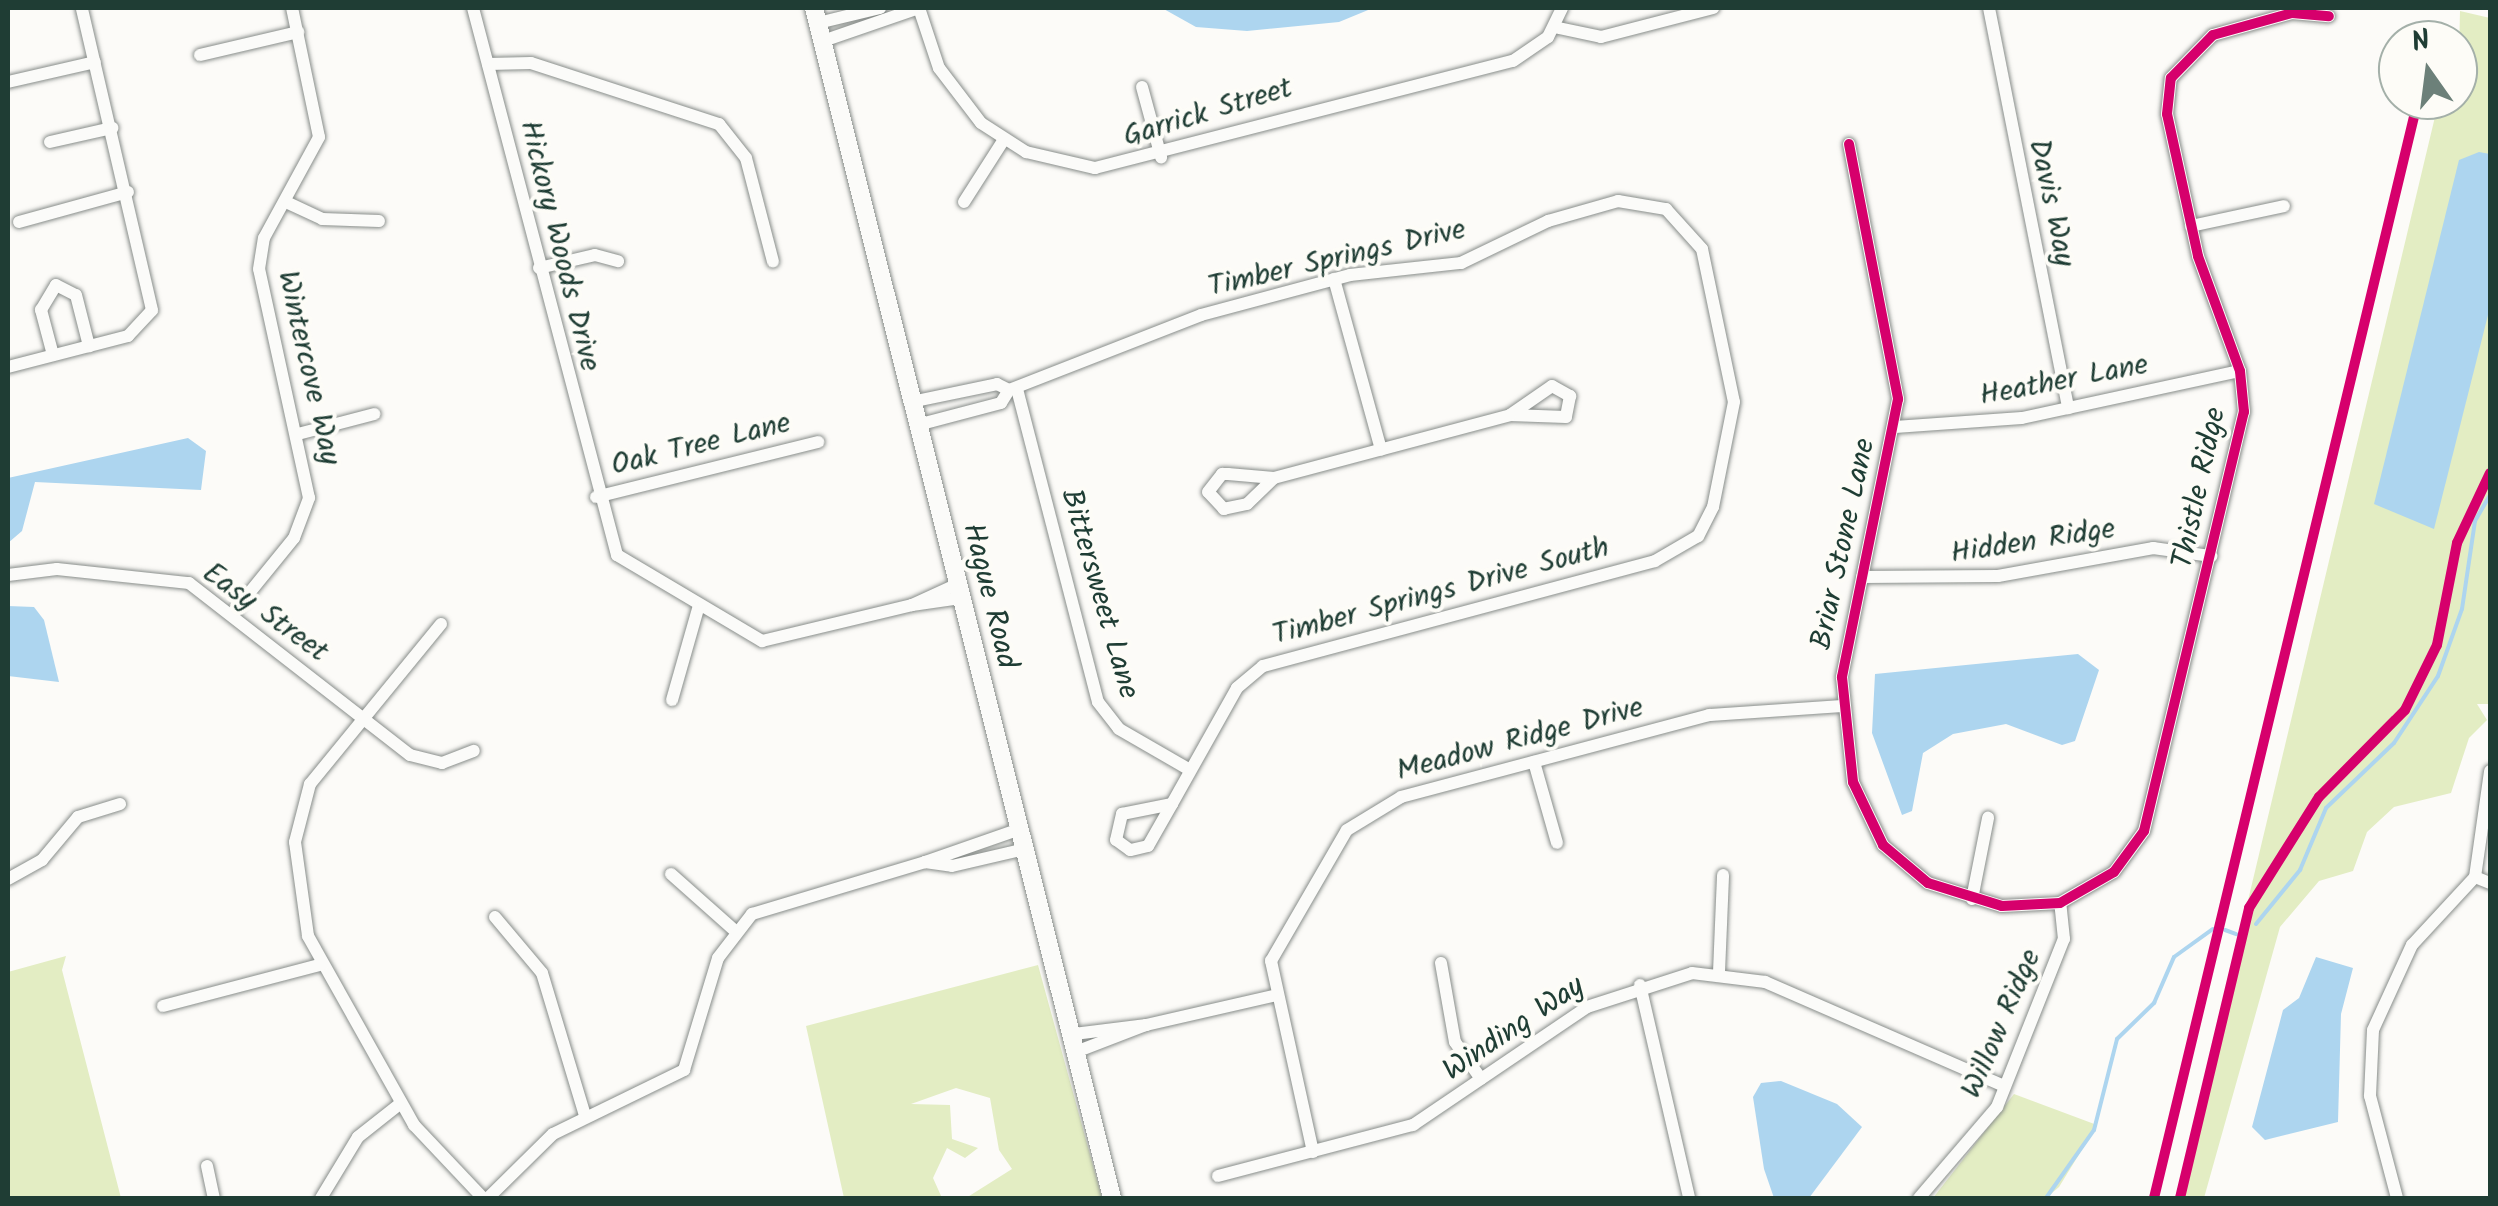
<!DOCTYPE html>
<style>
body{margin:0}
#map{position:relative;width:2498px;height:1206px;overflow:hidden;background:#fcfbf8;font-family:Kalam,sans-serif}
div>[style]{position:absolute}
[style*='--x']{left:calc(var(--x)*1px);top:calc(var(--y)*1px);width:calc(var(--w)*1px);rotate:calc(var(--a)*1deg)}
.green>*{inset:0;background:#e3edc3}
.water>*{inset:0;background:#add5ef}
.stream>*{height:4px;margin:-2px;padding:0 2px;transform-origin:2px;border-radius:2px;background:#add5ef}
.roads{filter:drop-shadow(0 0 2px #888d8a) drop-shadow(0 0 2px #888d8a)}
.street>*{height:12px;margin:-6px;padding:0 6px;transform-origin:6px;border-radius:6px;background:#fbfbf9}
.secondary>*{height:18px;margin:-9px;padding:0 9px;transform-origin:9px;border-radius:9px;background:#fbfbf9}
.cycleway>*{height:10px;margin:-5px;padding:0 5px;transform-origin:5px;border-radius:5px;background:#d6006c}
span{translate:-50% -50%;white-space:nowrap;text-align:center;line-height:1.15;-webkit-text-stroke:8px #fdfcf7;paint-order:stroke}
.street-label{font-size:30px;color:#1f3d34}
.frame{position:absolute;inset:0;border:10px solid #1f3d34;pointer-events:none}
.north{position:absolute;left:2378px;top:20px;width:100px;height:100px;box-sizing:border-box;background:#fdfcf7;border:2px solid #a4b0a9;border-radius:50%;rotate:346deg;font-size:28px;font-weight:700;line-height:40px;text-align:center;color:#1f3d34}
.north::after{content:'';display:block;margin:auto;width:35px;height:45px;background:#6c8079;clip-path:polygon(50% 0,100% 100%,50% 72%,0 100%)}
</style>
<div id="map">
<div class="green">
<i style="clip-path:polygon(2460px 11px,2490px 18px,2490px 704px,2477px 704px,2487px 720px,2469px 738px,2451px 793px,2394px 807px,2367px 832px,2353px 871px,2319px 881px,2280px 927px,2204px 1198px,2177px 1198px,2439px 100px,2458px 100px)"></i>
<i style="clip-path:polygon(66px 956px,62px 970px,121px 1198px,8px 1198px,8px 972px)"></i>
<i style="clip-path:polygon(1038px 965px,1102px 1198px,966px 1198px,1012px 1169px,999px 1150px,990px 1098px,956px 1088px,911px 1104px,950px 1105px,952px 1139px,978px 1148px,965px 1158px,947px 1148px,933px 1178px,942px 1198px,844px 1198px,806px 1026px)"></i>
<i style="clip-path:polygon(2014px 1094px,2097px 1125px,2059px 1187px,2046px 1198px,1933px 1198px)"></i>
</div>
<div class="water">
<i style="clip-path:polygon(1162px 8px,1373px 8px,1339px 22px,1247px 31px,1196px 27px)"></i>
<i style="clip-path:polygon(2479px 152px,2490px 154px,2490px 307px,2434px 529px,2374px 504px,2459px 160px)"></i>
<i style="clip-path:polygon(188px 438px,206px 451px,201px 490px,35px 482px,22px 531px,8px 543px,8px 478px)"></i>
<i style="clip-path:polygon(8px 606px,34px 607px,44px 620px,59px 682px,8px 676px)"></i>
<i style="clip-path:polygon(2078px 654px,2099px 670px,2075px 741px,2062px 745px,2006px 724px,1953px 734px,1923px 753px,1912px 811px,1902px 815px,1872px 733px,1875px 674px)"></i>
<i style="clip-path:polygon(2316px 957px,2353px 968px,2341px 1014px,2338px 1122px,2265px 1140px,2252px 1127px,2283px 1010px,2299px 998px)"></i>
<i style="clip-path:polygon(1781px 1081px,1837px 1104px,1862px 1127px,1809px 1198px,1774px 1198px,1764px 1169px,1753px 1097px,1761px 1083px)"></i>
</div>
<div class="stream">
<i style="--x:2256;--y:924;--w:70;--a:-50.8"></i>
<i style="--x:2300;--y:870;--w:67;--a:-67.2"></i>
<i style="--x:2326;--y:808;--w:94;--a:-43.7"></i>
<i style="--x:2394;--y:743;--w:80;--a:-56.7"></i>
<i style="--x:2438;--y:676;--w:71;--a:-70.3"></i>
<i style="--x:2462;--y:609;--w:89;--a:-81.6"></i>
<i style="--x:2475;--y:521;--w:30;--a:-60"></i>
<i style="--x:2225;--y:930;--w:12;--a:20"></i>
<i style="--x:2046;--y:1198;--w:83;--a:-54.8"></i>
<i style="--x:2094;--y:1130;--w:94;--a:-75.8"></i>
<i style="--x:2117;--y:1039;--w:52;--a:-44.2"></i>
<i style="--x:2154;--y:1003;--w:50;--a:-66.5"></i>
<i style="--x:2174;--y:957;--w:48;--a:-35.7"></i>
</div>
<div class="roads">
<div class="street">
<i style="--x:473;--y:8;--w:566;--a:75.25"></i>
<i style="--x:617;--y:555;--w:169;--a:30.7"></i>
<i style="--x:762;--y:641;--w:154;--a:-13.5"></i>
<i style="--x:919;--y:8;--w:63;--a:71.6"></i>
<i style="--x:939;--y:68;--w:69;--a:52.6"></i>
<i style="--x:981;--y:123;--w:54;--a:32.8"></i>
<i style="--x:1026;--y:152;--w:71;--a:13.1"></i>
<i style="--x:1095;--y:168;--w:431;--a:-14.4"></i>
<i style="--x:1513;--y:61;--w:42;--a:-34.4"></i>
<i style="--x:1548;--y:37;--w:32;--a:-64"></i>
<i style="--x:1989;--y:8;--w:408;--a:78.8"></i>
<i style="--x:818;--y:23;--w:64;--a:-13.6"></i>
<i style="--x:1554;--y:27;--w:48;--a:12"></i>
<i style="--x:1601;--y:37;--w:116;--a:-14.5"></i>
<i style="--x:823;--y:41;--w:102;--a:-19"></i>
<i style="--x:200;--y:55;--w:101;--a:-13.2"></i>
<i style="--x:488;--y:64;--w:43;--a:-1.3"></i>
<i style="--x:531;--y:63;--w:198;--a:18"></i>
<i style="--x:719;--y:124;--w:43;--a:51.5"></i>
<i style="--x:746;--y:158;--w:107;--a:75.4"></i>
<i style="--x:8;--y:82;--w:89;--a:-12.9"></i>
<i style="--x:1142;--y:87;--w:73;--a:74.8"></i>
<i style="--x:50;--y:142;--w:64;--a:-12.7"></i>
<i style="--x:1849;--y:144;--w:260;--a:79.1"></i>
<i style="--x:1898;--y:399;--w:284;--a:101.4"></i>
<i style="--x:1842;--y:677;--w:106;--a:84"></i>
<i style="--x:1853;--y:782;--w:70;--a:64.5"></i>
<i style="--x:1883;--y:845;--w:59;--a:40.2"></i>
<i style="--x:1928;--y:883;--w:77;--a:17.3"></i>
<i style="--x:2002;--y:906;--w:58;--a:-3"></i>
<i style="--x:2060;--y:903;--w:62;--a:-29.9"></i>
<i style="--x:2114;--y:872;--w:51;--a:-53.8"></i>
<i style="--x:2144;--y:831;--w:431;--a:-76.6"></i>
<i style="--x:2244;--y:412;--w:41;--a:-95.6"></i>
<i style="--x:2240;--y:371;--w:122;--a:-110.1"></i>
<i style="--x:2198;--y:256;--w:145;--a:-102.3"></i>
<i style="--x:2167;--y:114;--w:36;--a:-84"></i>
<i style="--x:2171;--y:78;--w:60;--a:-45.7"></i>
<i style="--x:2213;--y:35;--w:82;--a:-15.6"></i>
<i style="--x:2292;--y:13;--w:37;--a:5"></i>
<i style="--x:286;--y:202;--w:40;--a:25"></i>
<i style="--x:322;--y:219;--w:57;--a:2"></i>
<i style="--x:964;--y:202;--w:72;--a:-57.4"></i>
<i style="--x:19;--y:222;--w:113;--a:-15.4"></i>
<i style="--x:2191;--y:226;--w:95;--a:-12.1"></i>
<i style="--x:539;--y:268;--w:57;--a:-13.1"></i>
<i style="--x:595;--y:255;--w:24;--a:15"></i>
<i style="--x:1334;--y:279;--w:177;--a:74.6"></i>
<i style="--x:53;--y:355;--w:47;--a:-104.9"></i>
<i style="--x:41;--y:310;--w:29;--a:-59"></i>
<i style="--x:56;--y:285;--w:22;--a:27"></i>
<i style="--x:76;--y:295;--w:53;--a:75.7"></i>
<i style="--x:8;--y:367;--w:124;--a:-14.5"></i>
<i style="--x:128;--y:336;--w:35;--a:-47"></i>
<i style="--x:152;--y:310;--w:310;--a:-103.1"></i>
<i style="--x:1552;--y:386;--w:21;--a:29"></i>
<i style="--x:1570;--y:396;--w:21;--a:101"></i>
<i style="--x:1566;--y:417;--w:56;--a:-178"></i>
<i style="--x:1510;--y:415;--w:51;--a:-34.6"></i>
<i style="--x:1017;--y:389;--w:323;--a:75.5"></i>
<i style="--x:1098;--y:702;--w:34;--a:52"></i>
<i style="--x:1119;--y:729;--w:82;--a:30"></i>
<i style="--x:1009;--y:390;--w:206;--a:-21.3"></i>
<i style="--x:1201;--y:315;--w:154;--a:-15"></i>
<i style="--x:1350;--y:275;--w:112;--a:-6.2"></i>
<i style="--x:1461;--y:263;--w:97;--a:-25.8"></i>
<i style="--x:1548;--y:221;--w:73;--a:-15.9"></i>
<i style="--x:1618;--y:201;--w:49;--a:9.5"></i>
<i style="--x:1666;--y:209;--w:54;--a:48"></i>
<i style="--x:1702;--y:249;--w:156;--a:78.2"></i>
<i style="--x:1734;--y:402;--w:107;--a:101.3"></i>
<i style="--x:1713;--y:507;--w:33;--a:117"></i>
<i style="--x:1698;--y:536;--w:50;--a:149.8"></i>
<i style="--x:1655;--y:561;--w:406;--a:165"></i>
<i style="--x:1263;--y:666;--w:34;--a:140"></i>
<i style="--x:1237;--y:688;--w:133;--a:119.3"></i>
<i style="--x:911;--y:402;--w:88;--a:-11.8"></i>
<i style="--x:997;--y:384;--w:13;--a:27"></i>
<i style="--x:1009;--y:390;--w:15;--a:122"></i>
<i style="--x:1001;--y:403;--w:87;--a:165.3"></i>
<i style="--x:1895;--y:427;--w:127;--a:-4.1"></i>
<i style="--x:2022;--y:418;--w:223;--a:-12.2"></i>
<i style="--x:298;--y:434;--w:79;--a:-14.7"></i>
<i style="--x:1222;--y:474;--w:6;--a:0"></i>
<i style="--x:1228;--y:474;--w:46;--a:5"></i>
<i style="--x:1274;--y:478;--w:37;--a:136"></i>
<i style="--x:1247;--y:504;--w:24;--a:168"></i>
<i style="--x:1224;--y:509;--w:23;--a:-133"></i>
<i style="--x:1208;--y:492;--w:23;--a:-52"></i>
<i style="--x:1274;--y:478;--w:244;--a:-14.9"></i>
<i style="--x:596;--y:497;--w:229;--a:-13.9"></i>
<i style="--x:8;--y:575;--w:49;--a:-7"></i>
<i style="--x:57;--y:569;--w:133;--a:6.1"></i>
<i style="--x:189;--y:583;--w:280;--a:37.9"></i>
<i style="--x:410;--y:755;--w:33;--a:14"></i>
<i style="--x:442;--y:763;--w:34;--a:-21"></i>
<i style="--x:1862;--y:577;--w:136;--a:-0.4"></i>
<i style="--x:1998;--y:576;--w:158;--a:-10.2"></i>
<i style="--x:2153;--y:548;--w:59;--a:7.9"></i>
<i style="--x:958;--y:584;--w:51;--a:155.5"></i>
<i style="--x:912;--y:605;--w:49;--a:-8.1"></i>
<i style="--x:233;--y:613;--w:97;--a:-50.9"></i>
<i style="--x:294;--y:538;--w:43;--a:-69.4"></i>
<i style="--x:309;--y:498;--w:234;--a:-102.3"></i>
<i style="--x:259;--y:269;--w:31;--a:-81"></i>
<i style="--x:264;--y:238;--w:115;--a:-61.4"></i>
<i style="--x:319;--y:137;--w:132;--a:-101.8"></i>
<i style="--x:441;--y:624;--w:207;--a:129.3"></i>
<i style="--x:310;--y:784;--w:60;--a:104.5"></i>
<i style="--x:295;--y:842;--w:95;--a:82.1"></i>
<i style="--x:308;--y:936;--w:217;--a:60.7"></i>
<i style="--x:414;--y:1125;--w:100;--a:46.6"></i>
<i style="--x:672;--y:700;--w:95;--a:-74.1"></i>
<i style="--x:1534;--y:762;--w:84;--a:74.1"></i>
<i style="--x:1172;--y:804;--w:48;--a:119.7"></i>
<i style="--x:1148;--y:846;--w:18;--a:167"></i>
<i style="--x:1130;--y:850;--w:17;--a:-144"></i>
<i style="--x:1116;--y:840;--w:27;--a:-77"></i>
<i style="--x:1122;--y:814;--w:51;--a:-11.3"></i>
<i style="--x:1020;--y:829;--w:101;--a:160.8"></i>
<i style="--x:925;--y:862;--w:27;--a:8"></i>
<i style="--x:952;--y:866;--w:75;--a:-13.1"></i>
<i style="--x:671;--y:874;--w:84;--a:41.6"></i>
<i style="--x:2475;--y:877;--w:16;--a:22"></i>
<i style="--x:8;--y:879;--w:39;--a:-29"></i>
<i style="--x:42;--y:860;--w:56;--a:-50.1"></i>
<i style="--x:78;--y:817;--w:44;--a:-17.2"></i>
<i style="--x:1972;--y:899;--w:83;--a:-78.8"></i>
<i style="--x:495;--y:917;--w:73;--a:50"></i>
<i style="--x:542;--y:973;--w:148;--a:73.2"></i>
<i style="--x:1441;--y:963;--w:80;--a:80"></i>
<i style="--x:1455;--y:1042;--w:45;--a:54.9"></i>
<i style="--x:1719;--y:972;--w:97;--a:-87.6"></i>
<i style="--x:1640;--y:985;--w:219;--a:77"></i>
<i style="--x:163;--y:1006;--w:165;--a:-14.7"></i>
<i style="--x:1146;--y:1025;--w:130;--a:-12.9"></i>
<i style="--x:1074;--y:1034;--w:73;--a:-7.1"></i>
<i style="--x:1146;--y:1025;--w:73;--a:159.1"></i>
<i style="--x:1313;--y:1152;--w:196;--a:-102.4"></i>
<i style="--x:1271;--y:961;--w:151;--a:-59.9"></i>
<i style="--x:1347;--y:830;--w:63;--a:-31.4"></i>
<i style="--x:1401;--y:797;--w:319;--a:-14.9"></i>
<i style="--x:1709;--y:715;--w:131;--a:-3.9"></i>
<i style="--x:207;--y:1166;--w:33;--a:78"></i>
<i style="--x:1218;--y:1176;--w:202;--a:-14.7"></i>
<i style="--x:1413;--y:1125;--w:210;--a:-34.1"></i>
<i style="--x:1587;--y:1007;--w:110;--a:-17.9"></i>
<i style="--x:1692;--y:973;--w:74;--a:7"></i>
<i style="--x:1765;--y:982;--w:261;--a:23.5"></i>
<i style="--x:321;--y:1198;--w:71;--a:-58.8"></i>
<i style="--x:358;--y:1137;--w:55;--a:-38.3"></i>
<i style="--x:488;--y:1198;--w:91;--a:-44.6"></i>
<i style="--x:553;--y:1134;--w:146;--a:-26"></i>
<i style="--x:684;--y:1070;--w:117;--a:-73.1"></i>
<i style="--x:718;--y:958;--w:56;--a:-52.3"></i>
<i style="--x:752;--y:914;--w:181;--a:-16.7"></i>
<i style="--x:1919;--y:1198;--w:120;--a:-49.4"></i>
<i style="--x:1997;--y:1107;--w:181;--a:-68.3"></i>
<i style="--x:2064;--y:939;--w:36;--a:-96"></i>
<i style="--x:2397;--y:1198;--w:106;--a:-104.8"></i>
<i style="--x:2370;--y:1096;--w:66;--a:-87.4"></i>
<i style="--x:2373;--y:1030;--w:94;--a:-65.4"></i>
<i style="--x:2412;--y:945;--w:93;--a:-47.2"></i>
<i style="--x:2475;--y:877;--w:107;--a:-81.9"></i>
</div>
<div class="secondary">
<i style="--x:814;--y:8;--w:1227;--a:75.94"></i>
</div>
</div>
<div class="cycleway">
<i style="--x:1849;--y:144;--w:260;--a:79.1"></i>
<i style="--x:1898;--y:399;--w:284;--a:101.4"></i>
<i style="--x:1842;--y:677;--w:106;--a:84"></i>
<i style="--x:1853;--y:782;--w:70;--a:64.5"></i>
<i style="--x:1883;--y:845;--w:59;--a:40.2"></i>
<i style="--x:1928;--y:883;--w:77;--a:17.3"></i>
<i style="--x:2002;--y:906;--w:58;--a:-3"></i>
<i style="--x:2060;--y:903;--w:62;--a:-29.9"></i>
<i style="--x:2114;--y:872;--w:51;--a:-53.8"></i>
<i style="--x:2144;--y:831;--w:431;--a:-76.6"></i>
<i style="--x:2244;--y:412;--w:41;--a:-95.6"></i>
<i style="--x:2240;--y:371;--w:122;--a:-110.1"></i>
<i style="--x:2198;--y:256;--w:145;--a:-102.3"></i>
<i style="--x:2167;--y:114;--w:36;--a:-84"></i>
<i style="--x:2171;--y:78;--w:60;--a:-45.7"></i>
<i style="--x:2213;--y:35;--w:82;--a:-15.6"></i>
<i style="--x:2292;--y:13;--w:37;--a:5"></i>
<i style="--x:2154;--y:1198;--w:1129;--a:-76.48"></i>
<i style="--x:2180;--y:1198;--w:298;--a:-76.6"></i>
<i style="--x:2249;--y:908;--w:131;--a:-57.8"></i>
<i style="--x:2319;--y:797;--w:122;--a:-45.3"></i>
<i style="--x:2405;--y:710;--w:72;--a:-63.8"></i>
<i style="--x:2437;--y:645;--w:104;--a:-78.9"></i>
<i style="--x:2457;--y:543;--w:77;--a:-64.8"></i>
</div>
<div class="street-label">
<span style="left:1208px;top:113px;rotate:-17deg">Garrick Street</span>
<span style="left:2051px;top:203px;rotate:78deg">Davis Way</span>
<span style="left:559px;top:246px;rotate:76deg">Hickory Woods Drive</span>
<span style="left:1337px;top:259px;rotate:-13deg">Timber Springs Drive</span>
<span style="left:308px;top:368px;rotate:77deg">Wintercove Way</span>
<span style="left:2064px;top:381px;rotate:-11deg">Heather Lane</span>
<span style="left:701px;top:445px;rotate:-14deg">Oak Tree Lane</span>
<span style="left:2200px;top:488px;rotate:-78deg">Thistle Ridge</span>
<span style="left:2033px;top:542px;rotate:-9deg">Hidden Ridge</span>
<span style="left:1844px;top:544px;rotate:-78deg">Briar Stone Lane</span>
<span style="left:1441px;top:592px;rotate:-15deg">Timber Springs Drive South</span>
<span style="left:1099px;top:594px;rotate:74deg">Bittersweet Lane</span>
<span style="left:989px;top:596px;rotate:76deg">Hague Road</span>
<span style="left:265px;top:613px;rotate:36deg">Easy Street</span>
<span style="left:1520px;top:740px;rotate:-15deg">Meadow Ridge Drive</span>
<span style="left:2002px;top:1024px;rotate:-67deg">Willow Ridge</span>
<span style="left:1514px;top:1029px;rotate:-34deg">Winding Way</span>
</div>
<div class="frame"></div>
<div class="north">N</div>
</div>
